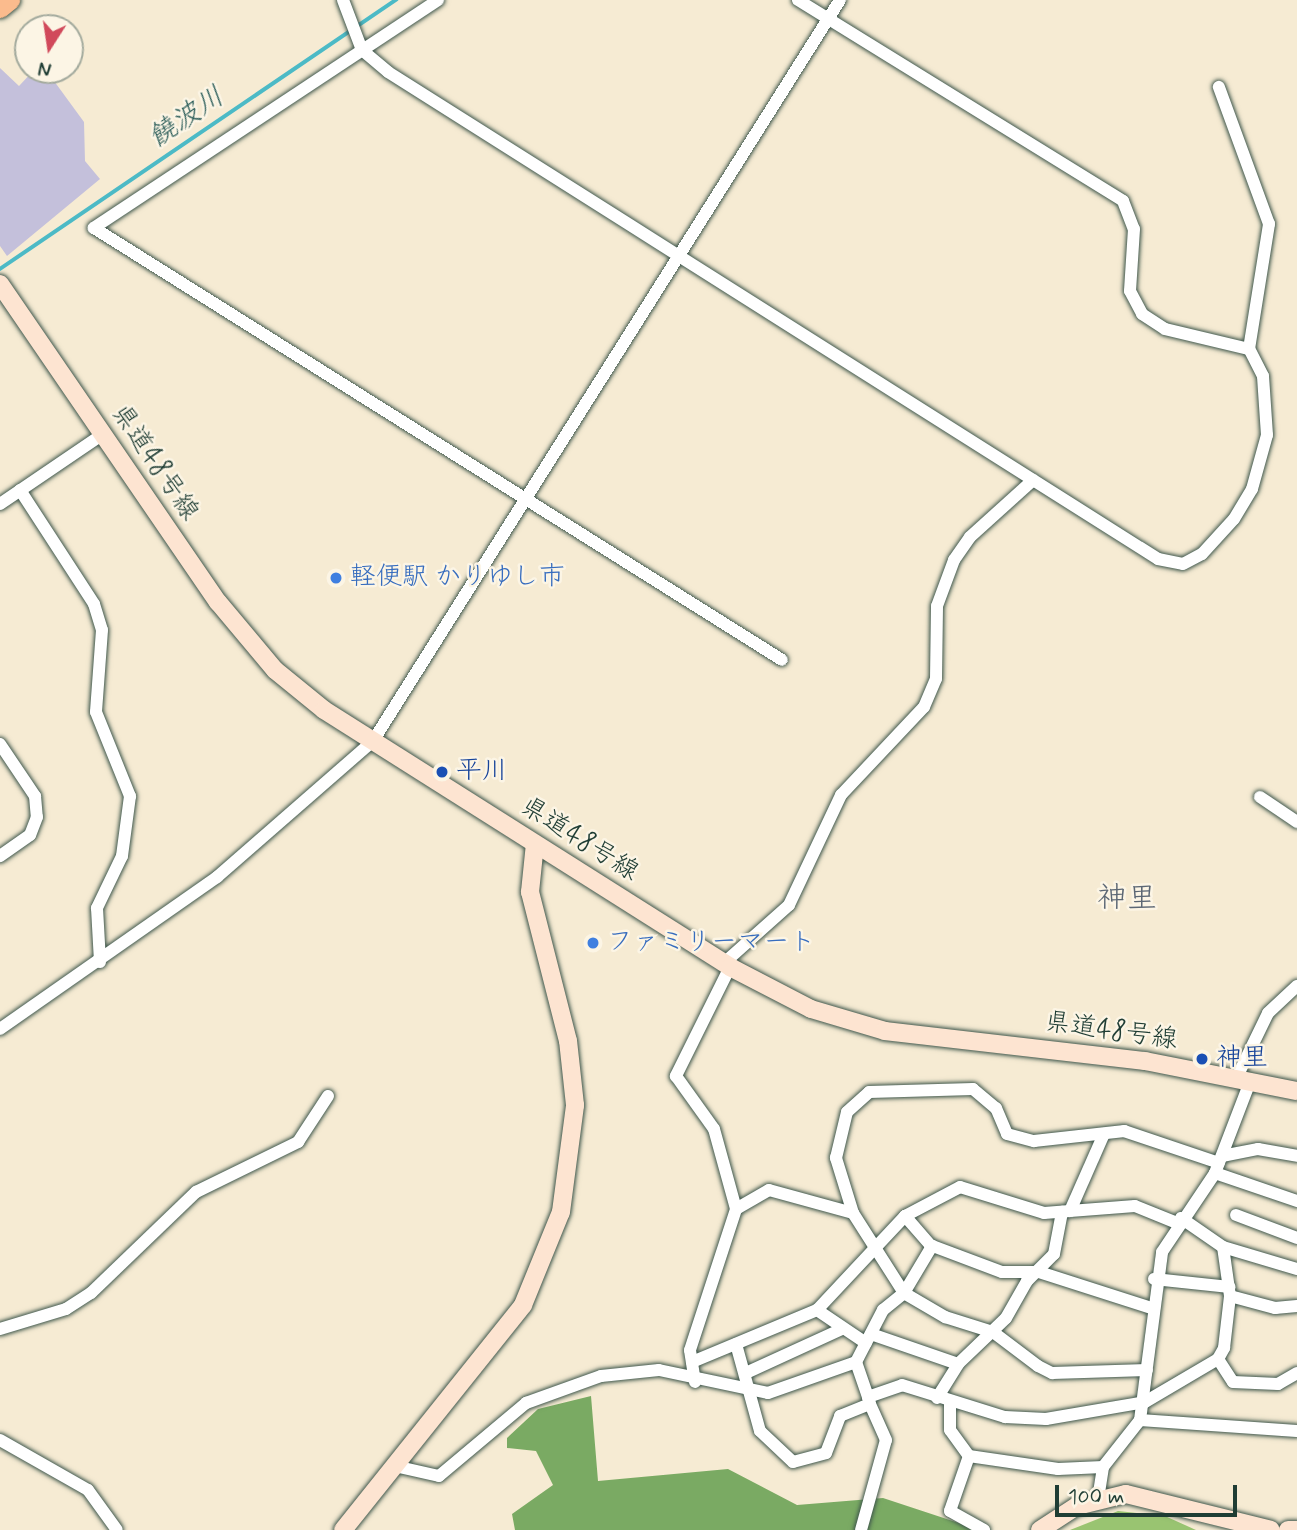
<!DOCTYPE html>
<meta charset="utf-8">
<style>
body{margin:0}
#map{position:relative;width:1297px;height:1530px;overflow:hidden;background:#f6ebd3;font-family:Mynerve,"Klee One",sans-serif}
div>[style]{position:absolute}
[style*='--x']{left:calc(var(--x)*1px);top:calc(var(--y)*1px);width:calc(var(--w)*1px);rotate:calc(var(--a)*1deg)}
.industrial>*{inset:0;background:#c4c0db}
.green>*{inset:0;background:#99c471}
.forest>*{inset:0;background:#7aaa63}
.stream>*{height:3.5px;margin:-1.75px;padding:0 1.75px;transform-origin:1.75px;border-radius:1.75px;background:#4cbac6}
.roads{filter:drop-shadow(0 0 2px #3f574c) drop-shadow(0 0 2px #3f574c)}
.street>*{height:12px;margin:-6px;padding:0 6px;transform-origin:6px;border-radius:6px;background:#fff}
.secondary>*{height:18px;margin:-9px;padding:0 9px;transform-origin:9px;border-radius:9px;background:#fde4d1}
.primary>*{height:19px;margin:-9.5px;padding:0 9.5px;transform-origin:9.5px;border-radius:9.5px;background:#fbbb8d}
.dots>*{width:19px;height:19px;translate:-50% -50%;box-sizing:border-box;border:4px solid #fcf5e5;border-radius:50%}
span{translate:-50% -50%;white-space:nowrap;text-align:center;line-height:1.15;-webkit-text-stroke:5px #fcf5e5;paint-order:stroke}
.street-label{font-size:26px;color:#1f3d34}
.shop-label{font-size:26px;color:#366cbe}
.left{translate:0 -50%;text-align:left}
.transit-label{font-size:26px;color:#164399}
.water-label{font-size:28px;color:#2a5c58;font-style:italic}
.quarter-label{font-size:30px;color:#5c6774}
.north{position:absolute;left:14px;top:14px;width:70px;height:70px;box-sizing:border-box;background:#fcf5e5;border:2px solid #a4ab9e;border-radius:50%;rotate:192deg;font-size:19px;font-weight:700;line-height:28px;text-align:center;color:#1f3d34}
.north::after{content:'';display:block;margin:auto;width:24px;height:32px;background:#d1495b;clip-path:polygon(50% 0,100% 100%,50% 72%,0 100%)}
.scale{position:absolute;left:1055px;top:1485px;width:182px;height:32px;box-sizing:border-box;border:4px solid #1f3d34;border-top:0;padding-left:9px;font-size:21px;line-height:24px;white-space:nowrap;color:#1f3d34;-webkit-text-stroke:5px #fcf5e5;paint-order:stroke}
</style>
<div id="map">
<div class="industrial">
<i style="clip-path:polygon(0 68px,19px 86px,34px 70px,46px 70px,84px 122px,85px 161px,100px 179px,7px 256px,0 246px)"></i>
</div>
<div class="green">
<i style="clip-path:polygon(1118px 1511px,1165px 1516px,1196px 1530px,1070px 1530px)"></i>
</div>
<div class="forest">
<i style="clip-path:polygon(591px 1396px,598px 1481px,728px 1469px,797px 1505px,883px 1498px,980px 1530px,515px 1530px,512px 1514px,553px 1485px,536px 1451px,507px 1448px,507px 1438px,538px 1409px)"></i>
</div>
<div class="stream">
<i style="--x:0;--y:269;--w:479;--a:-34.2"></i>
</div>
<div class="roads">
<div class="street">
<i style="--x:343;--y:0;--w:53;--a:69.2"></i>
<i style="--x:362;--y:50;--w:34;--a:40"></i>
<i style="--x:388;--y:72;--w:911;--a:32.31"></i>
<i style="--x:1158;--y:559;--w:25;--a:11"></i>
<i style="--x:1183;--y:564;--w:21;--a:-28"></i>
<i style="--x:1202;--y:554;--w:47;--a:-47.6"></i>
<i style="--x:1234;--y:519;--w:35;--a:-59"></i>
<i style="--x:1252;--y:489;--w:56;--a:-74.5"></i>
<i style="--x:1267;--y:435;--w:59;--a:-93.9"></i>
<i style="--x:1263;--y:376;--w:30;--a:-117"></i>
<i style="--x:1249;--y:349;--w:127;--a:-80.9"></i>
<i style="--x:1269;--y:224;--w:146;--a:-110.1"></i>
<i style="--x:438;--y:0;--w:413;--a:146.5"></i>
<i style="--x:94;--y:228;--w:812;--a:32.12"></i>
<i style="--x:798;--y:0;--w:382;--a:31.7"></i>
<i style="--x:1123;--y:201;--w:30;--a:69"></i>
<i style="--x:1134;--y:229;--w:62;--a:93.7"></i>
<i style="--x:1130;--y:291;--w:26;--a:62"></i>
<i style="--x:1142;--y:314;--w:27;--a:33"></i>
<i style="--x:1165;--y:329;--w:86;--a:13.4"></i>
<i style="--x:20;--y:490;--w:136;--a:57"></i>
<i style="--x:94;--y:604;--w:27;--a:73"></i>
<i style="--x:102;--y:630;--w:82;--a:94.2"></i>
<i style="--x:96;--y:712;--w:91;--a:68"></i>
<i style="--x:130;--y:796;--w:61;--a:97.6"></i>
<i style="--x:122;--y:856;--w:58;--a:115.7"></i>
<i style="--x:97;--y:908;--w:54;--a:86.8"></i>
<i style="--x:0;--y:504;--w:125;--a:-34.2"></i>
<i style="--x:0;--y:744;--w:63;--a:56.1"></i>
<i style="--x:35;--y:796;--w:21;--a:85"></i>
<i style="--x:37;--y:817;--w:19;--a:111"></i>
<i style="--x:30;--y:835;--w:37;--a:145"></i>
<i style="--x:1260;--y:797;--w:45;--a:34"></i>
<i style="--x:724;--y:963;--w:87;--a:-41.7"></i>
<i style="--x:789;--y:905;--w:122;--a:-64.7"></i>
<i style="--x:841;--y:795;--w:121;--a:-46.7"></i>
<i style="--x:924;--y:707;--w:30;--a:-67"></i>
<i style="--x:936;--y:679;--w:73;--a:-89.2"></i>
<i style="--x:937;--y:606;--w:49;--a:-69.7"></i>
<i style="--x:954;--y:560;--w:28;--a:-55"></i>
<i style="--x:970;--y:537;--w:85;--a:-42.1"></i>
<i style="--x:730;--y:967;--w:122;--a:116.4"></i>
<i style="--x:676;--y:1076;--w:65;--a:54.4"></i>
<i style="--x:714;--y:1129;--w:83;--a:74.6"></i>
<i style="--x:0;--y:1029;--w:265;--a:-35"></i>
<i style="--x:217;--y:877;--w:207;--a:-41.1"></i>
<i style="--x:373;--y:741;--w:876;--a:-57.78"></i>
<i style="--x:1236;--y:1079;--w:73;--a:-64.1"></i>
<i style="--x:1268;--y:1013;--w:40;--a:-43"></i>
<i style="--x:1222;--y:1156;--w:37;--a:-11"></i>
<i style="--x:1258;--y:1149;--w:40;--a:10"></i>
<i style="--x:1215;--y:1173;--w:87;--a:18.9"></i>
<i style="--x:1070;--y:1211;--w:84;--a:-66.2"></i>
<i style="--x:853;--y:1213;--w:58;--a:-107.2"></i>
<i style="--x:836;--y:1158;--w:47;--a:-76.6"></i>
<i style="--x:847;--y:1112;--w:30;--a:-42"></i>
<i style="--x:869;--y:1092;--w:104;--a:-1.7"></i>
<i style="--x:973;--y:1089;--w:30;--a:40"></i>
<i style="--x:996;--y:1108;--w:28;--a:67"></i>
<i style="--x:1007;--y:1134;--w:28;--a:15"></i>
<i style="--x:1034;--y:1141;--w:91;--a:-6.3"></i>
<i style="--x:1124;--y:1131;--w:100;--a:18.6"></i>
<i style="--x:1236;--y:1215;--w:65;--a:20.7"></i>
<i style="--x:905;--y:1216;--w:38;--a:49"></i>
<i style="--x:930;--y:1245;--w:77;--a:20.6"></i>
<i style="--x:1002;--y:1272;--w:37;--a:0"></i>
<i style="--x:1039;--y:1272;--w:118;--a:17.8"></i>
<i style="--x:1181;--y:1218;--w:51;--a:34.6"></i>
<i style="--x:1223;--y:1247;--w:77;--a:16.6"></i>
<i style="--x:1154;--y:1279;--w:76;--a:6"></i>
<i style="--x:1230;--y:1296;--w:47;--a:14.9"></i>
<i style="--x:1275;--y:1308;--w:22;--a:-5"></i>
<i style="--x:817;--y:1310;--w:59;--a:34"></i>
<i style="--x:0;--y:1329;--w:69;--a:-16.9"></i>
<i style="--x:66;--y:1309;--w:30;--a:-33"></i>
<i style="--x:91;--y:1293;--w:146;--a:-43.9"></i>
<i style="--x:196;--y:1192;--w:114;--a:-26.1"></i>
<i style="--x:298;--y:1142;--w:55;--a:-56.9"></i>
<i style="--x:871;--y:1334;--w:92;--a:19"></i>
<i style="--x:736;--y:1344;--w:90;--a:74.6"></i>
<i style="--x:760;--y:1431;--w:45;--a:43.2"></i>
<i style="--x:793;--y:1462;--w:34;--a:-15"></i>
<i style="--x:826;--y:1453;--w:40;--a:-69"></i>
<i style="--x:840;--y:1416;--w:32;--a:-22"></i>
<i style="--x:870;--y:1404;--w:7;--a:-106"></i>
<i style="--x:1218;--y:1359;--w:27;--a:57"></i>
<i style="--x:1233;--y:1382;--w:45;--a:2.5"></i>
<i style="--x:1278;--y:1384;--w:22;--a:-30"></i>
<i style="--x:692;--y:1362;--w:135;--a:-22.6"></i>
<i style="--x:817;--y:1310;--w:129;--a:-46.9"></i>
<i style="--x:905;--y:1216;--w:62;--a:-27.8"></i>
<i style="--x:960;--y:1187;--w:88;--a:17.2"></i>
<i style="--x:1044;--y:1213;--w:91;--a:-4.4"></i>
<i style="--x:1135;--y:1206;--w:45;--a:22"></i>
<i style="--x:856;--y:1362;--w:37;--a:71"></i>
<i style="--x:868;--y:1397;--w:36;--a:-19"></i>
<i style="--x:902;--y:1385;--w:108;--a:17.3"></i>
<i style="--x:1005;--y:1417;--w:41;--a:2.8"></i>
<i style="--x:1046;--y:1419;--w:100;--a:-9.7"></i>
<i style="--x:1145;--y:1402;--w:85;--a:-30.5"></i>
<i style="--x:1218;--y:1359;--w:13;--a:-61"></i>
<i style="--x:1224;--y:1348;--w:52;--a:-83.4"></i>
<i style="--x:1230;--y:1296;--w:49;--a:-98.1"></i>
<i style="--x:748;--y:1372;--w:103;--a:-24.6"></i>
<i style="--x:695;--y:1382;--w:32;--a:-99"></i>
<i style="--x:690;--y:1350;--w:148;--a:-71.9"></i>
<i style="--x:736;--y:1209;--w:38;--a:-30"></i>
<i style="--x:769;--y:1190;--w:87;--a:15.3"></i>
<i style="--x:853;--y:1213;--w:95;--a:57.5"></i>
<i style="--x:904;--y:1293;--w:48;--a:30.3"></i>
<i style="--x:945;--y:1317;--w:50;--a:17.4"></i>
<i style="--x:993;--y:1332;--w:56;--a:37.1"></i>
<i style="--x:1038;--y:1366;--w:16;--a:27"></i>
<i style="--x:1052;--y:1373;--w:95;--a:-1.8"></i>
<i style="--x:937;--y:1398;--w:40;--a:-58"></i>
<i style="--x:958;--y:1364;--w:66;--a:-43.8"></i>
<i style="--x:1006;--y:1318;--w:43;--a:-60.4"></i>
<i style="--x:1027;--y:1281;--w:38;--a:-45"></i>
<i style="--x:1054;--y:1254;--w:43;--a:-79.2"></i>
<i style="--x:950;--y:1403;--w:27;--a:90"></i>
<i style="--x:950;--y:1430;--w:32;--a:54"></i>
<i style="--x:969;--y:1456;--w:90;--a:8.3"></i>
<i style="--x:1058;--y:1469;--w:45;--a:-2.5"></i>
<i style="--x:1140;--y:1420;--w:157;--a:4"></i>
<i style="--x:0;--y:1440;--w:101;--a:29.6"></i>
<i style="--x:88;--y:1490;--w:49;--a:54.1"></i>
<i style="--x:969;--y:1456;--w:58;--a:109.1"></i>
<i style="--x:950;--y:1511;--w:39;--a:29"></i>
<i style="--x:399;--y:1467;--w:41;--a:12.7"></i>
<i style="--x:439;--y:1476;--w:114;--a:-40"></i>
<i style="--x:526;--y:1403;--w:80;--a:-19.8"></i>
<i style="--x:601;--y:1376;--w:58;--a:-5.9"></i>
<i style="--x:659;--y:1370;--w:111;--a:11.9"></i>
<i style="--x:768;--y:1393;--w:93;--a:-19.4"></i>
<i style="--x:856;--y:1362;--w:59;--a:-62.6"></i>
<i style="--x:883;--y:1310;--w:27;--a:-39"></i>
<i style="--x:904;--y:1293;--w:55;--a:-59.2"></i>
<i style="--x:1098;--y:1499;--w:32;--a:-81"></i>
<i style="--x:1103;--y:1467;--w:60;--a:-51.8"></i>
<i style="--x:1140;--y:1420;--w:169;--a:-82.5"></i>
<i style="--x:1162;--y:1252;--w:95;--a:-56.1"></i>
<i style="--x:1215;--y:1173;--w:97;--a:-69"></i>
<i style="--x:861;--y:1530;--w:93;--a:-74.5"></i>
<i style="--x:886;--y:1440;--w:39;--a:-114"></i>
</div>
<div class="secondary">
<i style="--x:0;--y:284;--w:386;--a:55.6"></i>
<i style="--x:218;--y:602;--w:89;--a:50"></i>
<i style="--x:275;--y:670;--w:63;--a:39.2"></i>
<i style="--x:324;--y:710;--w:481;--a:32.3"></i>
<i style="--x:730;--y:967;--w:91;--a:27.4"></i>
<i style="--x:811;--y:1009;--w:77;--a:16.6"></i>
<i style="--x:885;--y:1031;--w:262;--a:6.6"></i>
<i style="--x:1145;--y:1061;--w:155;--a:11.2"></i>
<i style="--x:343;--y:1530;--w:288;--a:-51.3"></i>
<i style="--x:523;--y:1305;--w:100;--a:-67.8"></i>
<i style="--x:561;--y:1212;--w:108;--a:-82.5"></i>
<i style="--x:575;--y:1105;--w:64;--a:-96.2"></i>
<i style="--x:568;--y:1041;--w:154;--a:-104.3"></i>
<i style="--x:530;--y:892;--w:48;--a:-84.1"></i>
<i style="--x:1040;--y:1530;--w:44;--a:-33"></i>
<i style="--x:1077;--y:1506;--w:50;--a:-13.8"></i>
<i style="--x:1126;--y:1494;--w:149;--a:13.9"></i>
<i style="--x:1288;--y:1530;--w:9;--a:0"></i>
</div>
<div class="primary">
<i style="--x:0;--y:8;--w:13;--a:-39"></i>
</div>
</div>
<div class="dots">
<i style="left:336px;top:578px;background:#3f7fe0"></i>
<i style="left:442px;top:772px;background:#1a4fb4"></i>
<i style="left:593px;top:943px;background:#3f7fe0"></i>
<i style="left:1202px;top:1059px;background:#1a4fb4"></i>
</div>
<div class="street-label">
<span style="left:154px;top:463px;rotate:56deg">県道48号線</span>
<span style="left:579px;top:840px;rotate:32deg">県道48号線</span>
<span style="left:1111px;top:1032px;rotate:8deg">県道48号線</span>
</div>
<div class="shop-label">
<span class="left" style="left:350px;top:578px">軽便駅 かりゆし市</span>
<span class="left" style="left:607px;top:943px">ファミリーマート</span>
</div>
<div class="transit-label">
<span class="left" style="left:456px;top:772px">平川</span>
<span class="left" style="left:1216px;top:1059px">神里</span>
</div>
<div class="water-label">
<span style="left:187px;top:118px;rotate:-34deg">饒波川</span>
</div>
<div class="quarter-label">
<span style="left:1127px;top:899px">神里</span>
</div>
<div class="north">N</div>
<div class="scale">100 m</div>
</div>
